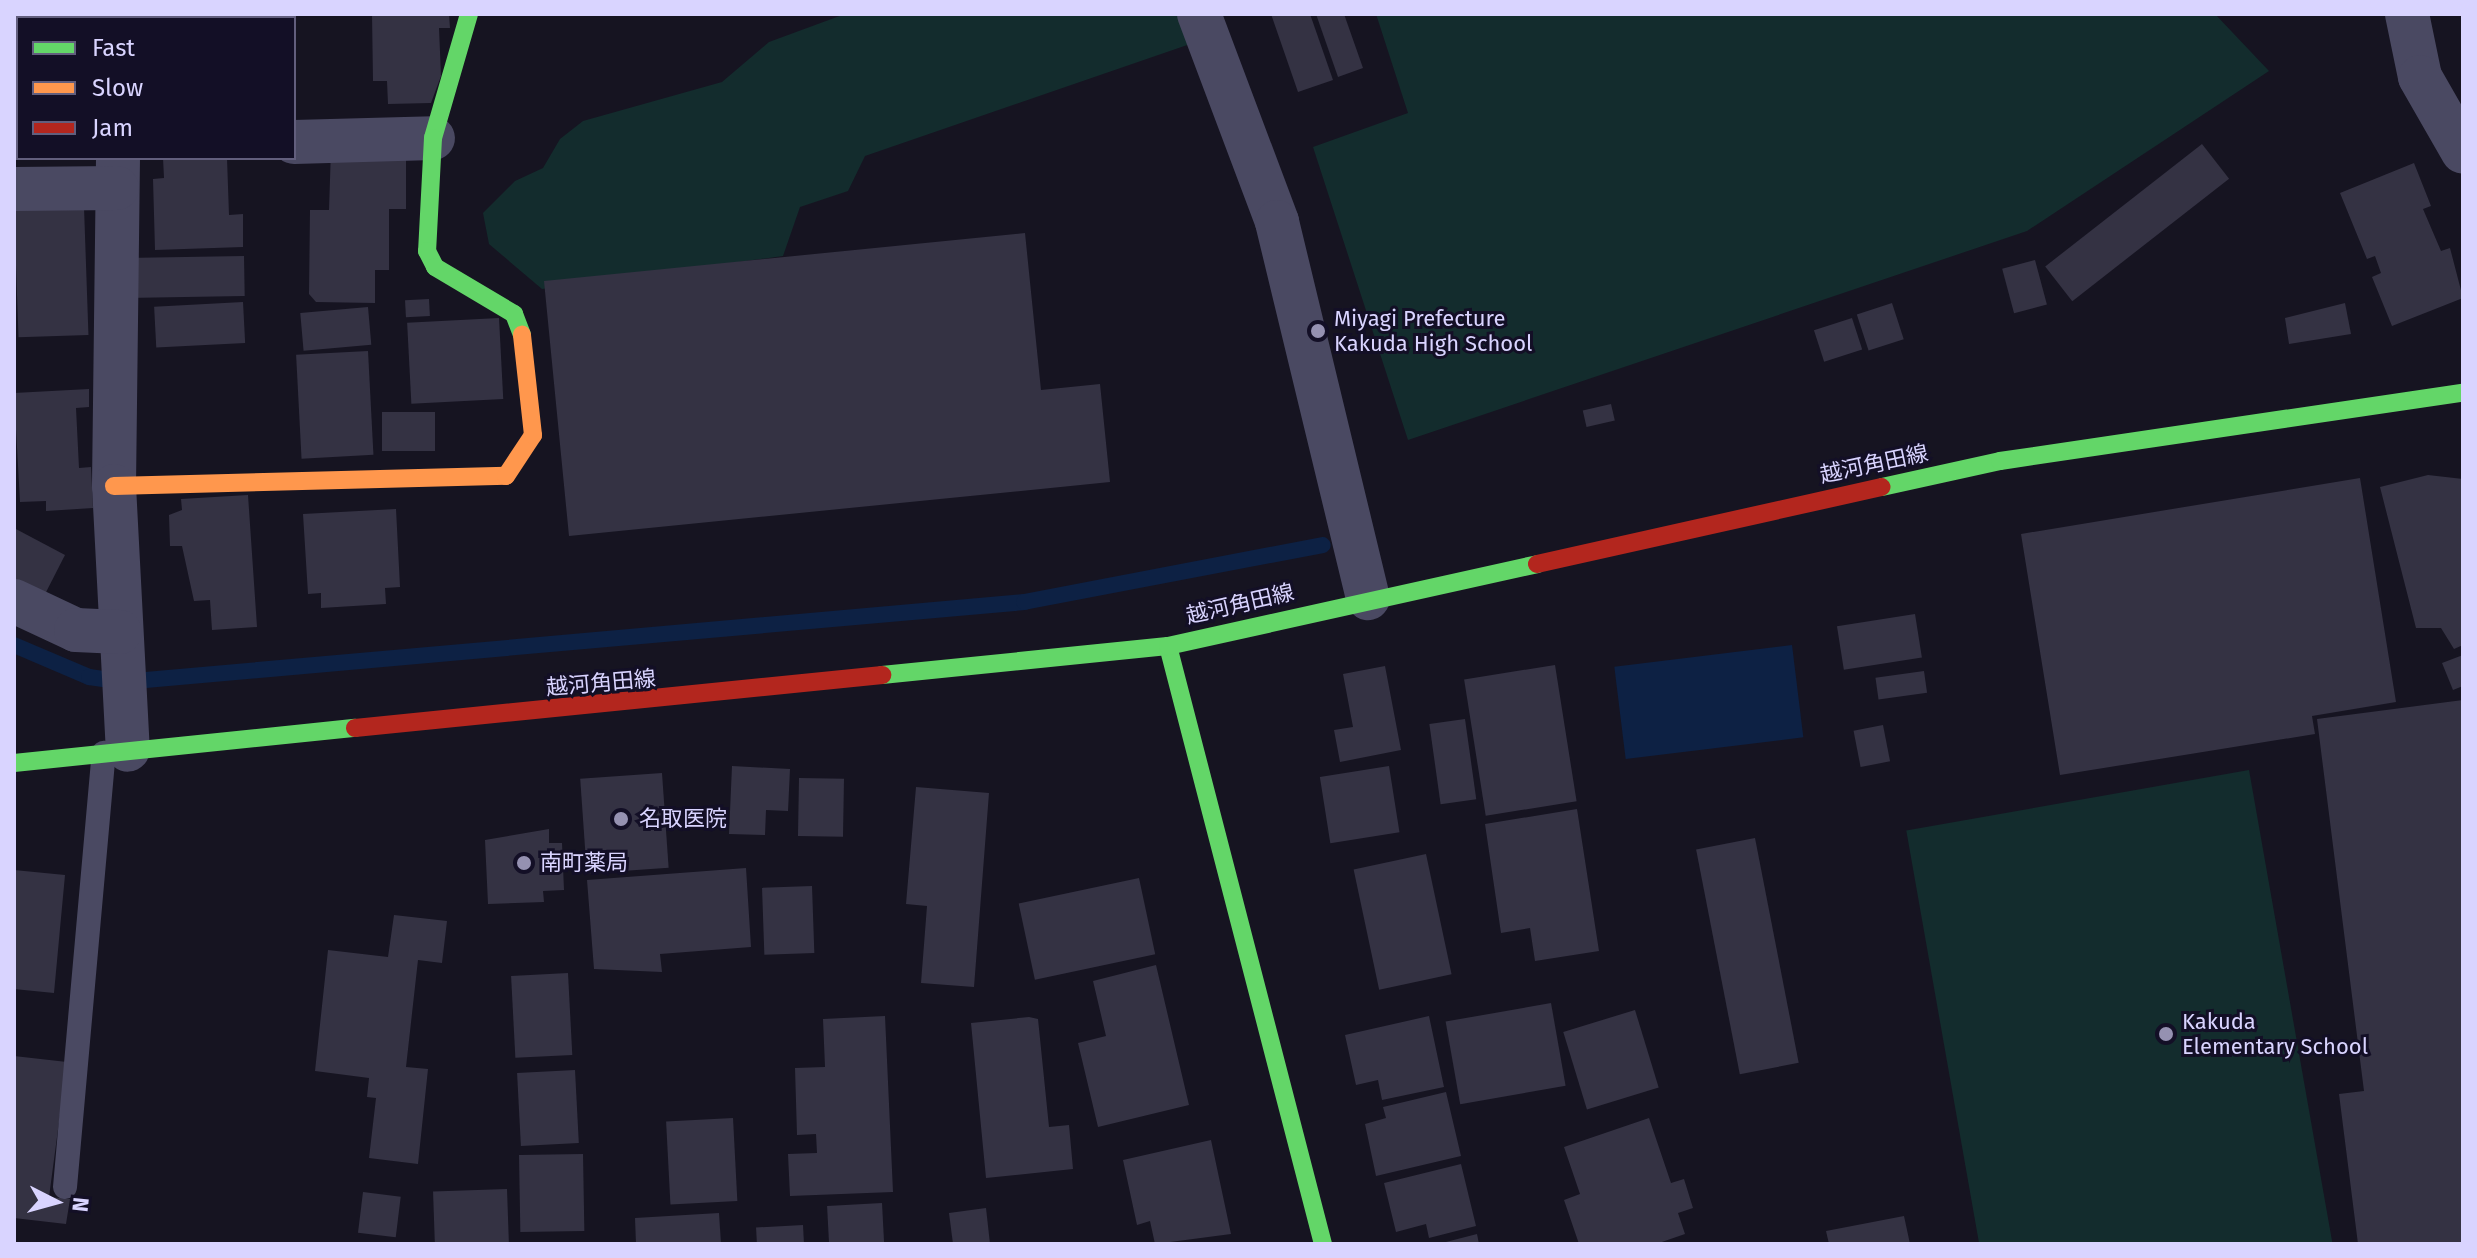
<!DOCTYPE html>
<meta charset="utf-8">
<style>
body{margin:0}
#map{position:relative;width:2477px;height:1258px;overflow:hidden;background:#161421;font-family:"Fira Sans","Noto Sans JP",sans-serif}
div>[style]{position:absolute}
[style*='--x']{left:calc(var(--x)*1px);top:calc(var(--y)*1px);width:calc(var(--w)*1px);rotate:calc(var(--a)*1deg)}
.green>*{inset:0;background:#132c2d;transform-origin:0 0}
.water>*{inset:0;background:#0d2144;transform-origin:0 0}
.stream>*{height:16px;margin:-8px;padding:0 8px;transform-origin:8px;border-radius:8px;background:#0d2144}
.building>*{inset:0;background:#343243;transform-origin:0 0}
.lane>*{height:24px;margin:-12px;padding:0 12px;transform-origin:12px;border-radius:12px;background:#4a4962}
.street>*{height:44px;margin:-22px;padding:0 22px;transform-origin:22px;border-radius:22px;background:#4a4962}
.fast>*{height:18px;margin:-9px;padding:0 9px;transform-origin:9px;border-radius:9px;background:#63d668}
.slow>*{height:18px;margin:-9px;padding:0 9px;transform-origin:9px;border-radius:9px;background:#ff974d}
.jam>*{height:18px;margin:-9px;padding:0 9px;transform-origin:9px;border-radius:9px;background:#b3261e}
.dots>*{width:22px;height:22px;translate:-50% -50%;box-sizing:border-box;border:4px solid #130f26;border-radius:50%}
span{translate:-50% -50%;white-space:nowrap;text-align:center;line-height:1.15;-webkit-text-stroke:6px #130f26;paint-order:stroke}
.poi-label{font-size:22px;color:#d9d4ff}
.left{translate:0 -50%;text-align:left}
.street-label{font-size:22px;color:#d9d4ff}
.frame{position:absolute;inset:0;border:16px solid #d9d4ff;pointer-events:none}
.legend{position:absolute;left:16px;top:16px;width:280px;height:144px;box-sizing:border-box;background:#130f26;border:2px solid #625e7d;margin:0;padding:10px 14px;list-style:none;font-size:24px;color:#d9d4ff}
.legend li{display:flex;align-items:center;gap:16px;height:40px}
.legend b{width:40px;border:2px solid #625e7d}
.north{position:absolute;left:16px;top:1162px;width:80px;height:80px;-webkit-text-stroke:6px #130f26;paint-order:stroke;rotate:96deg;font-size:22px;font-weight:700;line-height:32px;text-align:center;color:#d9d4ff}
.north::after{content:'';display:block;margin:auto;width:28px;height:36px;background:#d9d4ff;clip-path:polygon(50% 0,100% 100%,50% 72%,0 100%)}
</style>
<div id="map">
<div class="green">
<i style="clip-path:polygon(845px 14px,1217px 14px,1196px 42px,865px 156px,848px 191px,800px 207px,783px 256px,542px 289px,489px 244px,483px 213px,515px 181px,543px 168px,560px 139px,583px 121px,722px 82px,769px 42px)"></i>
<i style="clip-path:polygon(1376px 14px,2215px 14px,2269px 71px,2027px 231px,1408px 440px,1313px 147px,1408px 113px)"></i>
<i style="left:2249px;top:770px;width:481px;height:348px;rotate:80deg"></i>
</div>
<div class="water">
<i style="left:1792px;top:645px;width:93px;height:179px;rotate:83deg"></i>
</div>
<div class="stream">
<i style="--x:14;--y:645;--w:82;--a:23.1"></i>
<i style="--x:89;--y:677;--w:34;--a:8"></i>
<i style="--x:123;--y:682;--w:905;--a:-5.07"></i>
<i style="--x:1024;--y:602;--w:304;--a:-10.8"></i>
</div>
<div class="building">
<i style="left:177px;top:14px;width:67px;height:4px"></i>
<i style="clip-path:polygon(372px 14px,449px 14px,450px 28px,439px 28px,441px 76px,431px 103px,388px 104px,387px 81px,373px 81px)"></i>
<i style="clip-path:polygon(1271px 14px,1310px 14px,1333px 80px,1298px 92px)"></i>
<i style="clip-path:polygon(1316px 14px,1344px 14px,1363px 68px,1338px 77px)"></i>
<i style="left:2202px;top:144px;width:44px;height:199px;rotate:52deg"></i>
<i style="clip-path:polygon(331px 149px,406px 151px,406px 209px,389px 209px,389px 270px,375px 270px,375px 303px,316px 302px,309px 294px,310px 210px,329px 210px)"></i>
<i style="clip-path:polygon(163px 158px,227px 158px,229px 215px,243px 214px,243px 247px,155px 250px,153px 179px,164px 178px)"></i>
<i style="clip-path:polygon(2414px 163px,2431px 206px,2423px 209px,2441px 251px,2450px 248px,2463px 298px,2392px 326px,2372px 277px,2381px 273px,2375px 256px,2367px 259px,2340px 193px)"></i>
<i style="left:84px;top:207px;width:128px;height:70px;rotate:88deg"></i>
<i style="clip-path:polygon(1025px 233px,1041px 390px,1100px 384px,1110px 482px,569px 536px,544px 281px)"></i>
<i style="left:244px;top:256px;width:40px;height:119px;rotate:89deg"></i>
<i style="left:2035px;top:260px;width:46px;height:34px;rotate:75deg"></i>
<i style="left:429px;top:299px;width:17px;height:24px;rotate:87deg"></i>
<i style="left:243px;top:302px;width:41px;height:89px;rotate:87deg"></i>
<i style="left:1892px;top:303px;width:38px;height:37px;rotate:72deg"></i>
<i style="clip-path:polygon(2345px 303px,2351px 334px,2289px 344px,2285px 318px)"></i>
<i style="left:368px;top:307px;width:38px;height:68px;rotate:85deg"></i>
<i style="left:499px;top:318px;width:81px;height:92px;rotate:87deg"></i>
<i style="left:1852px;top:318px;width:33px;height:40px;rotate:72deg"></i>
<i style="left:368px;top:351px;width:104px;height:72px;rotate:87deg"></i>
<i style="clip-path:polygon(89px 389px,89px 407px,76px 408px,79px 468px,91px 467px,93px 508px,46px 511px,46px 501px,20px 502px,14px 393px)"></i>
<i style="left:1611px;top:404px;width:17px;height:29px;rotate:77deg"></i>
<i style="left:435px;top:412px;width:39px;height:53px;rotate:90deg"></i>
<i style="clip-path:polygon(2428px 475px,2463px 479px,2463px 645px,2454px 649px,2441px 628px,2416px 628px,2380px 487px)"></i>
<i style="clip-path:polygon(2360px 478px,2396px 702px,2312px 716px,2315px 734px,2060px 775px,2021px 534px)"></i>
<i style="clip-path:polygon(248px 495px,257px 627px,212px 630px,210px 600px,194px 601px,182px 546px,170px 546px,169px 515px,182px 510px,181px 499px)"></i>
<i style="clip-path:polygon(396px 509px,400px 587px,385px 588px,386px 604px,321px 608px,321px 593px,308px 594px,303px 514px)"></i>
<i style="clip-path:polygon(14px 528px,65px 555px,42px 600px,14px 586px)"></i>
<i style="left:1915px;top:614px;width:44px;height:79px;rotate:81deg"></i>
<i style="clip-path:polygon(2463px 655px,2463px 686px,2453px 690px,2442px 663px)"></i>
<i style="left:1555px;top:665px;width:138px;height:92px;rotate:81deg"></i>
<i style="clip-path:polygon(1385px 666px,1401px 750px,1340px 762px,1334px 730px,1353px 727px,1343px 674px)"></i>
<i style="left:1924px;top:671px;width:22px;height:49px;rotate:82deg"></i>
<i style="clip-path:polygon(2463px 700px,2463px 1244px,2358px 1244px,2339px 1094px,2364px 1091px,2317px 719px)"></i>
<i style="left:1465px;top:719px;width:81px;height:36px;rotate:82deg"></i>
<i style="left:1883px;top:725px;width:37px;height:30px;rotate:79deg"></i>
<i style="clip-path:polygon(732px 766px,790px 769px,788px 811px,766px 810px,765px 835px,729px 834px)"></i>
<i style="left:1389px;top:766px;width:67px;height:70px;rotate:81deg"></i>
<i style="left:662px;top:773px;width:95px;height:82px;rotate:86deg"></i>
<i style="left:799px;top:778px;width:45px;height:58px;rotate:1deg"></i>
<i style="clip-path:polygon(916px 787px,989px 793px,974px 987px,921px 983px,927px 906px,906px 904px)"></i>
<i style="clip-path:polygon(1577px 809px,1599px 951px,1535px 961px,1530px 928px,1501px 933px,1485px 824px)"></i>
<i style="clip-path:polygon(549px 829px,549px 843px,562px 843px,564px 890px,543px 891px,544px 902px,488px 904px,485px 840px)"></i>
<i style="left:1755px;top:838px;width:229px;height:60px;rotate:79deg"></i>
<i style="left:1426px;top:854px;width:123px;height:74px;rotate:78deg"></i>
<i style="clip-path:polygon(746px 868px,751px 947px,660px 954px,662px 972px,594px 969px,587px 880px)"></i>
<i style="clip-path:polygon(14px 870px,65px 875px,54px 993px,14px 989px)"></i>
<i style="left:1139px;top:878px;width:78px;height:123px;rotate:78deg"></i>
<i style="left:812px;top:886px;width:67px;height:50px;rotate:88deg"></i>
<i style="clip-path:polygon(394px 915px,447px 921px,442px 963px,418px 960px,406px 1067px,428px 1069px,418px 1164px,369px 1158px,376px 1098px,367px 1097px,369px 1078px,315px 1071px,328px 950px,388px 957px)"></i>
<i style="clip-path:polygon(1156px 965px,1189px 1105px,1098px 1127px,1078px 1043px,1106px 1036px,1093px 981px)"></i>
<i style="left:568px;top:973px;width:82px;height:57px;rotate:87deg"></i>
<i style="left:1551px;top:1003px;width:84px;height:107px;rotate:80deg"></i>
<i style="left:1635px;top:1010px;width:81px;height:75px;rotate:73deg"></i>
<i style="clip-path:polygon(885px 1016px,893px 1192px,790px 1196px,788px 1154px,817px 1153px,816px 1134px,797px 1135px,795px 1068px,825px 1067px,823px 1019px)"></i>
<i style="clip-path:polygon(1429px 1016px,1444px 1087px,1382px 1100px,1378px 1080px,1356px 1085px,1345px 1035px)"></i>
<i style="clip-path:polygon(1029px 1017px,1038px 1019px,1049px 1127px,1069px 1125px,1073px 1169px,986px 1178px,971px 1023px)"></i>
<i style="clip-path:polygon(14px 1056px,67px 1062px,49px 1197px,70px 1199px,66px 1224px,14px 1218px)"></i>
<i style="left:575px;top:1070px;width:73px;height:58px;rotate:87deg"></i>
<i style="clip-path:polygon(1446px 1092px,1461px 1156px,1376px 1176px,1365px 1124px,1386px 1118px,1383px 1107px)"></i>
<i style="left:733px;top:1118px;width:83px;height:67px;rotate:87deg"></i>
<i style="clip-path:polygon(1649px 1118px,1671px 1183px,1684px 1179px,1693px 1208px,1678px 1213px,1685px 1234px,1656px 1244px,1579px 1244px,1564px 1200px,1580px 1194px,1564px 1147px)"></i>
<i style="clip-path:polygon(1211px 1140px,1231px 1234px,1155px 1244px,1150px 1221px,1137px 1225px,1123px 1160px)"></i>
<i style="left:583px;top:1154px;width:77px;height:64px;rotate:89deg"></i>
<i style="clip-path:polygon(1461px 1164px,1476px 1226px,1429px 1238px,1426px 1224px,1396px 1232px,1384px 1183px)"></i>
<i style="left:507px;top:1189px;width:55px;height:74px;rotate:88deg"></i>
<i style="left:363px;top:1192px;width:38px;height:41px;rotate:7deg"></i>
<i style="left:882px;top:1203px;width:41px;height:55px;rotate:87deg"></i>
<i style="clip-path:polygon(986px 1208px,990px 1244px,953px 1244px,949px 1213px)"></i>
<i style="clip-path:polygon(719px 1213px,721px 1244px,636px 1244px,635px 1218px)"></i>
<i style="clip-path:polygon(1904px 1216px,1910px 1244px,1829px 1244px,1826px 1231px)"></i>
<i style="left:803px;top:1225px;width:19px;height:47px;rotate:87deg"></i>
<i style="clip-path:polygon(1477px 1234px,1479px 1244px,1442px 1244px,1442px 1243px)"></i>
</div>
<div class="lane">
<i style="--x:65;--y:1187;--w:436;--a:-84.9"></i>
</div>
<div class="street">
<i style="--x:111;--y:14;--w:4;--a:90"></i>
<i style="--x:1199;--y:14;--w:222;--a:69.4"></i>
<i style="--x:1277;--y:222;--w:387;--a:76.4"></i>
<i style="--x:2407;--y:14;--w:64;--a:78.3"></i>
<i style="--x:2420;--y:77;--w:86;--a:60.2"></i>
<i style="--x:294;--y:142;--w:139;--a:-1.6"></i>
<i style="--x:118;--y:158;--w:328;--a:90.7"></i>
<i style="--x:114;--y:486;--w:264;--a:87"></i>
<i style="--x:14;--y:189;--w:103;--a:-0.6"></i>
<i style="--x:14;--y:601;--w:68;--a:25.1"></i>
<i style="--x:76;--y:630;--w:44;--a:2.6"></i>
</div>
<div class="fast">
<i style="--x:469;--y:14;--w:129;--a:106.2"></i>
<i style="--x:433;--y:138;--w:113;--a:93"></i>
<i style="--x:427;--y:251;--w:18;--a:63"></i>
<i style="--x:435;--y:267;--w:92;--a:30.7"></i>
<i style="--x:514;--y:314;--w:22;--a:69"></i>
<i style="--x:1882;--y:487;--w:121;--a:-12.4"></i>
<i style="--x:2000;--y:461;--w:468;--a:-8.4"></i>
<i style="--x:1168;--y:646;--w:618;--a:75.47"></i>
<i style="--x:882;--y:675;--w:287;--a:-5.8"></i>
<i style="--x:1168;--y:646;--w:378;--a:-12.5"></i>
<i style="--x:14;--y:763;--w:343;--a:-5.9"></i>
</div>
<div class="slow">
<i style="--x:114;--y:486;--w:392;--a:-1.5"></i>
<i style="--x:506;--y:476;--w:49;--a:-56.6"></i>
<i style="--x:533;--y:435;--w:101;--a:-96.3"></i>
</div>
<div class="jam">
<i style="--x:1537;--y:564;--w:353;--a:-12.6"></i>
<i style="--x:355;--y:728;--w:530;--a:-5.74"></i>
</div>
<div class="dots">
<i style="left:1318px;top:331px;background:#9591b1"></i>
<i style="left:621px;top:819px;background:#9591b1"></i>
<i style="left:524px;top:863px;background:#9591b1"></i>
<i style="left:2166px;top:1034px;background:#9591b1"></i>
</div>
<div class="poi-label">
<span class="left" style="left:1334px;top:331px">Miyagi Prefecture<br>Kakuda High School</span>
<span class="left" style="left:639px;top:819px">名取医院</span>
<span class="left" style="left:540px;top:863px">南町薬局</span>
<span class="left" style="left:2182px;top:1034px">Kakuda<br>Elementary School</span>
</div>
<div class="street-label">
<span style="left:1874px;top:464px;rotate:-12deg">越河角田線</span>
<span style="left:1240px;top:604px;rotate:-13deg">越河角田線</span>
<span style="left:601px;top:683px;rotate:-5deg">越河角田線</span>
</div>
<div class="frame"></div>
<ul class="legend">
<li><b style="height:10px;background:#63d668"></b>Fast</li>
<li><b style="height:10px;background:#ff974d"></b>Slow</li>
<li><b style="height:10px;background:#b3261e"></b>Jam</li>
</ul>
<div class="north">N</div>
</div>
